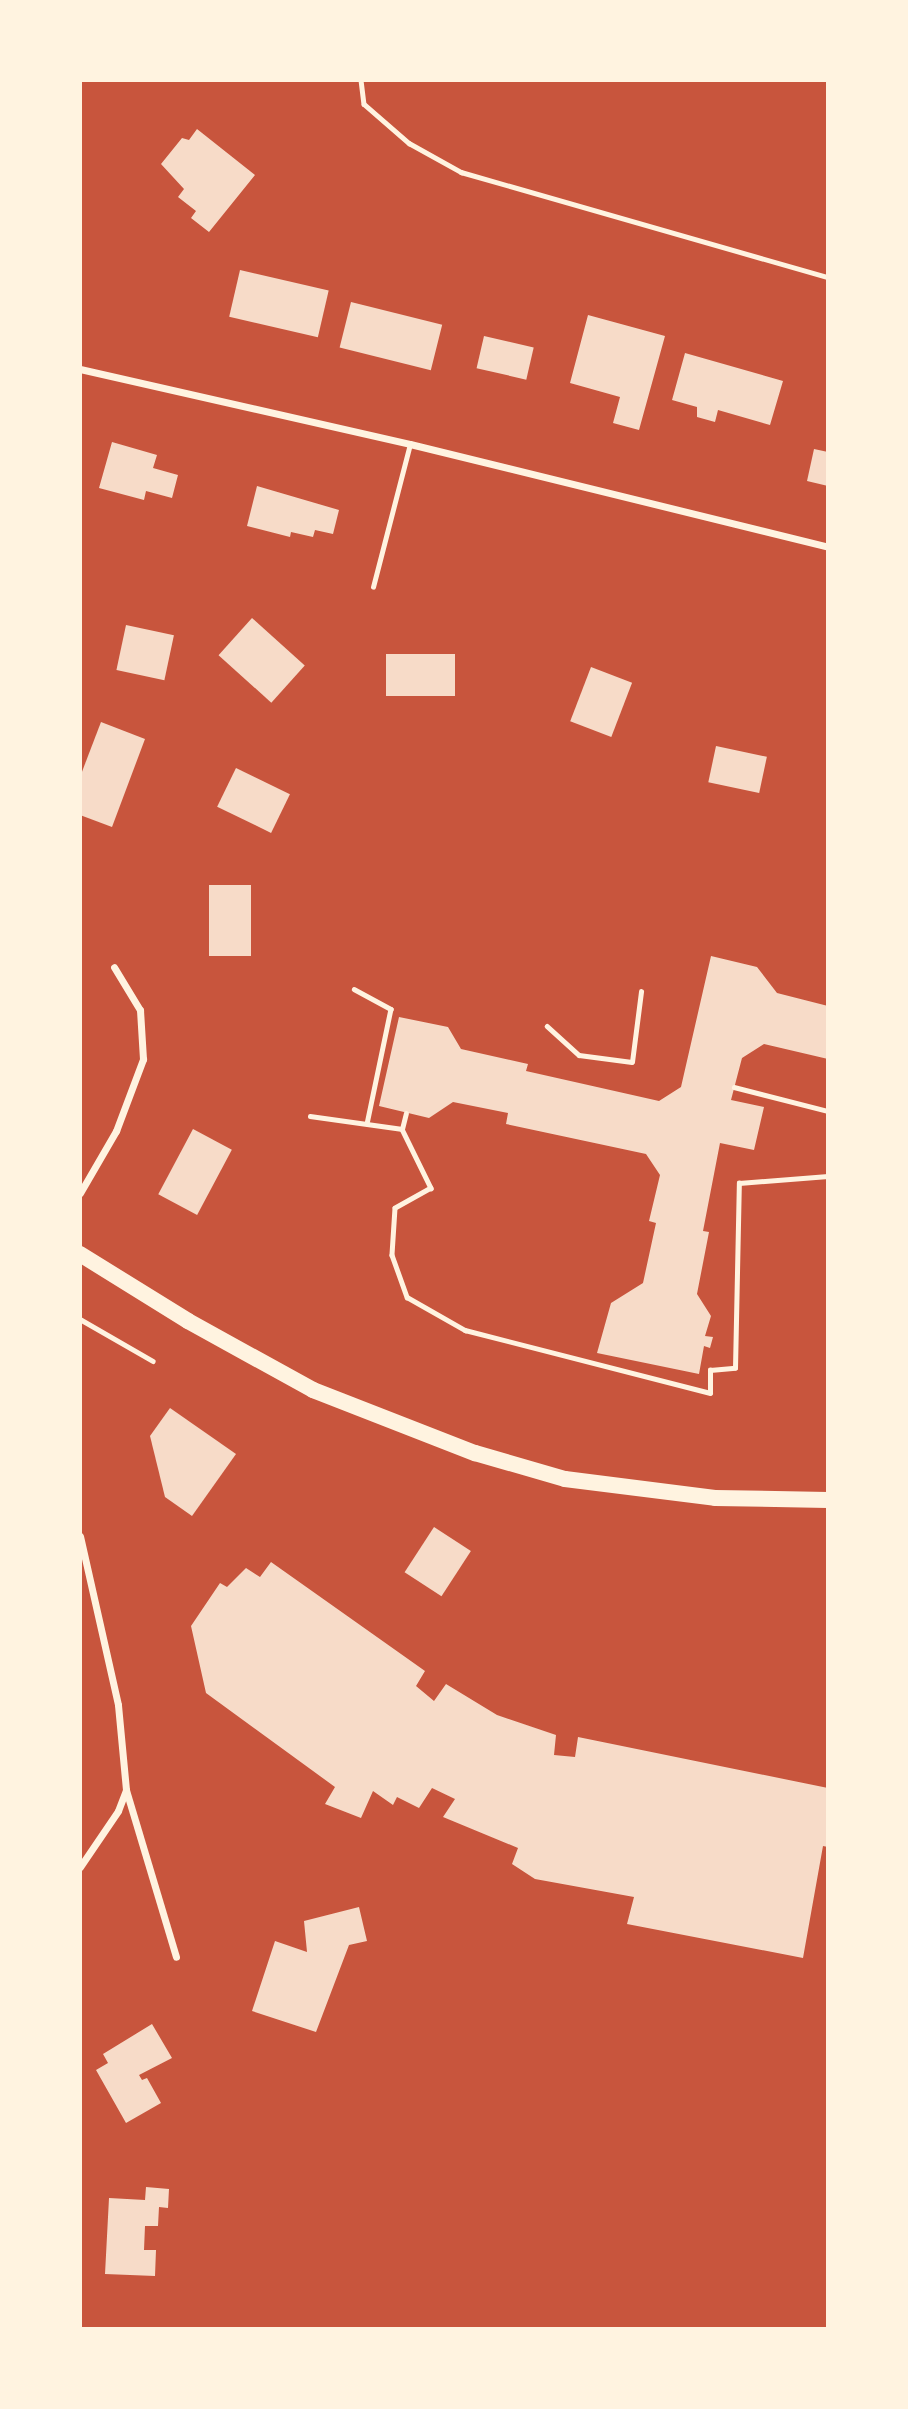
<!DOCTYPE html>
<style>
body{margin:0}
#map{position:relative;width:908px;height:2409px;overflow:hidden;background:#c8553d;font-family:Lato,sans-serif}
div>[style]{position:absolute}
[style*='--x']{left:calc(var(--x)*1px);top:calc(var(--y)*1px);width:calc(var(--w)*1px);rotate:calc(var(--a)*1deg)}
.building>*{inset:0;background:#f7dbc8;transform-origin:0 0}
.path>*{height:4.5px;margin:-2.25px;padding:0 2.25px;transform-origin:2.25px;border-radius:2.25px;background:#fff3e0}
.service>*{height:4.5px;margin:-2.25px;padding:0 2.25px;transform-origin:2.25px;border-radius:2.25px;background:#fff3e0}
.minor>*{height:7px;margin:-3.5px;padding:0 3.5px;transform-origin:3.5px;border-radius:3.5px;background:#fff3e0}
.primary>*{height:16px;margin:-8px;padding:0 8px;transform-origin:8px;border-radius:8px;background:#fff3e0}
span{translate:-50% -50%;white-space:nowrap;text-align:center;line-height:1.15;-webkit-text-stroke:7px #fff3e0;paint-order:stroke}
.frame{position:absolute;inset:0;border:82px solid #fff3e0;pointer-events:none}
</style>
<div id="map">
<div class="building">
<i style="clip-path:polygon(197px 129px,255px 175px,209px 232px,191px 218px,196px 211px,178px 197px,184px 189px,161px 164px,182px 138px,189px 140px)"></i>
<i style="left:240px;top:270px;width:91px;height:48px;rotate:13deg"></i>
<i style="left:351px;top:302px;width:94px;height:47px;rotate:14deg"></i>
<i style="clip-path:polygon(588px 315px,665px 336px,639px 430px,613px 423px,620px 397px,570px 383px)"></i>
<i style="left:484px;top:336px;width:51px;height:33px;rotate:13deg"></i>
<i style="clip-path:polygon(685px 353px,783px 381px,770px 425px,718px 410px,715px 422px,697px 417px,697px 407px,672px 400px)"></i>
<i style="clip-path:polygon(112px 442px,157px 455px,153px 468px,178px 475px,172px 498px,146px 491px,144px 500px,99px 488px)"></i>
<i style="clip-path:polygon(814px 449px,828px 452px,828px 486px,807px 481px)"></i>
<i style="clip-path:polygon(257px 486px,339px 510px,333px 534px,315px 530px,313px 537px,291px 532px,290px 537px,247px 526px)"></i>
<i style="left:252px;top:618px;width:71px;height:50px;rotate:42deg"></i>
<i style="left:126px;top:625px;width:49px;height:46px;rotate:12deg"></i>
<i style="left:386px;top:654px;width:69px;height:42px"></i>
<i style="left:591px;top:667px;width:44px;height:58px;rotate:21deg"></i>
<i style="clip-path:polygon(101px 722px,145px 739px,112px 827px,80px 815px,80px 777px)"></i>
<i style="left:716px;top:746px;width:52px;height:37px;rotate:12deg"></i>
<i style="left:236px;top:768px;width:60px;height:43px;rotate:26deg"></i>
<i style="left:209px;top:885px;width:42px;height:71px"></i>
<i style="clip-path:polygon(711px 956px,757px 967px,777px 993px,828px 1006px,828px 1059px,764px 1044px,742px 1058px,731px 1100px,764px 1107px,754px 1150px,720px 1143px,703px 1231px,709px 1232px,697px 1294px,711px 1316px,705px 1336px,713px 1337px,710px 1348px,704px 1346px,699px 1374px,597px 1353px,611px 1303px,643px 1283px,656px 1223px,649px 1221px,660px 1175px,646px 1154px,506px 1124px,508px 1113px,453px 1102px,429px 1118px,379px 1106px,399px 1017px,448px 1027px,461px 1049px,528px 1064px,526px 1071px,659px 1101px,681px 1087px)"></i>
<i style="left:193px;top:1129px;width:44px;height:74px;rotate:28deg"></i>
<i style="clip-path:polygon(170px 1408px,236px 1454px,192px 1516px,165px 1497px,150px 1436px)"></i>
<i style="left:434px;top:1527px;width:44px;height:54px;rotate:33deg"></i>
<i style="clip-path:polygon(271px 1562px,425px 1671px,416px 1686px,434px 1701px,446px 1684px,497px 1715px,556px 1735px,554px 1755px,575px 1757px,578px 1737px,828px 1788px,828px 1847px,823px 1846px,803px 1958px,627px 1924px,634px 1897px,535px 1879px,512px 1864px,518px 1848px,443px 1817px,455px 1799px,432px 1788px,419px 1808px,397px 1797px,393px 1805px,373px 1791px,361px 1818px,325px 1804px,335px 1787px,206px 1693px,191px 1626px,220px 1583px,227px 1587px,246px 1568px,260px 1577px)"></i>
<i style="clip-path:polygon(359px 1907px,367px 1941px,349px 1945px,316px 2032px,252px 2011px,275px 1941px,307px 1952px,304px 1921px)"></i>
<i style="clip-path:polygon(152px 2024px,172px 2058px,139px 2075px,142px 2080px,147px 2078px,161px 2103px,126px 2123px,96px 2070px,108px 2063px,103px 2054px)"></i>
<i style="clip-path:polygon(146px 2187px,169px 2189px,168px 2208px,159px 2207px,158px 2226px,145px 2226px,144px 2250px,156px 2250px,155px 2276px,105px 2274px,109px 2198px,145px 2200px)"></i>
</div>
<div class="path">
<i style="--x:361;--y:80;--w:24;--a:83"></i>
<i style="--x:364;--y:104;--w:60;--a:40.9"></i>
<i style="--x:409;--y:143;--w:60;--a:29.1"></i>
<i style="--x:461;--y:172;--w:382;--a:16"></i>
<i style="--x:354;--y:989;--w:42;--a:28.4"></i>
<i style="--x:391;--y:1009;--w:117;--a:101.8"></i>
<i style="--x:734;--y:1087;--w:97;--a:14.3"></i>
<i style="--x:310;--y:1116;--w:93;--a:8"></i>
<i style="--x:402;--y:1129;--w:66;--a:63.8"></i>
<i style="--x:431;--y:1188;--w:41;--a:150.9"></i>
<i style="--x:395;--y:1208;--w:47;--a:93.7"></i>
<i style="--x:392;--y:1255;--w:45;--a:70.3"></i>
<i style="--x:407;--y:1297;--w:67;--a:29.6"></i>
<i style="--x:465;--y:1330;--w:253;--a:14.4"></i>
<i style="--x:710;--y:1393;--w:23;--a:-90"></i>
<i style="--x:710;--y:1370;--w:25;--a:-5"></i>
<i style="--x:735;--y:1368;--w:185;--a:-88.8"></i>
<i style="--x:739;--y:1183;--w:89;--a:-4.5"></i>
<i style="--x:402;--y:1129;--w:16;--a:-76"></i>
</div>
<div class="service">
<i style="--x:373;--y:587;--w:148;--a:-75.5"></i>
<i style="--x:547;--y:1026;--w:43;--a:42.2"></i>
<i style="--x:579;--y:1055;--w:53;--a:7.5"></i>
<i style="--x:632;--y:1062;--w:71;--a:-82.7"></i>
<i style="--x:80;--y:1319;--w:84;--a:29.9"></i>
</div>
<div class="minor">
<i style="--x:80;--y:369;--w:338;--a:12.8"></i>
<i style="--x:410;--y:444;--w:431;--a:13.8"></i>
<i style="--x:80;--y:1193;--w:72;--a:-59.9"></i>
<i style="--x:116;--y:1131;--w:77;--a:-69.4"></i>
<i style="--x:143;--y:1059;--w:49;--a:-93.5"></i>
<i style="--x:140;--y:1010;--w:50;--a:-121.2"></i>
<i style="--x:80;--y:1536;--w:173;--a:77.3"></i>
<i style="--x:118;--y:1705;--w:85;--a:84.6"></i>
<i style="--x:126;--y:1790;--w:22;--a:111"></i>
<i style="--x:118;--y:1811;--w:68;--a:124.2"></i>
<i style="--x:126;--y:1790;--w:174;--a:73.3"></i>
</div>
<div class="primary">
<i style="--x:80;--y:1254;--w:127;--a:31.8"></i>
<i style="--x:188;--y:1321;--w:143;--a:28.9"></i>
<i style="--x:313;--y:1390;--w:174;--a:21.3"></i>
<i style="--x:475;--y:1453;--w:94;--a:16.1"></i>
<i style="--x:565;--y:1479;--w:151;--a:7.2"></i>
<i style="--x:715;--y:1498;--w:113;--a:1"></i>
</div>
<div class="frame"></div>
</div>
